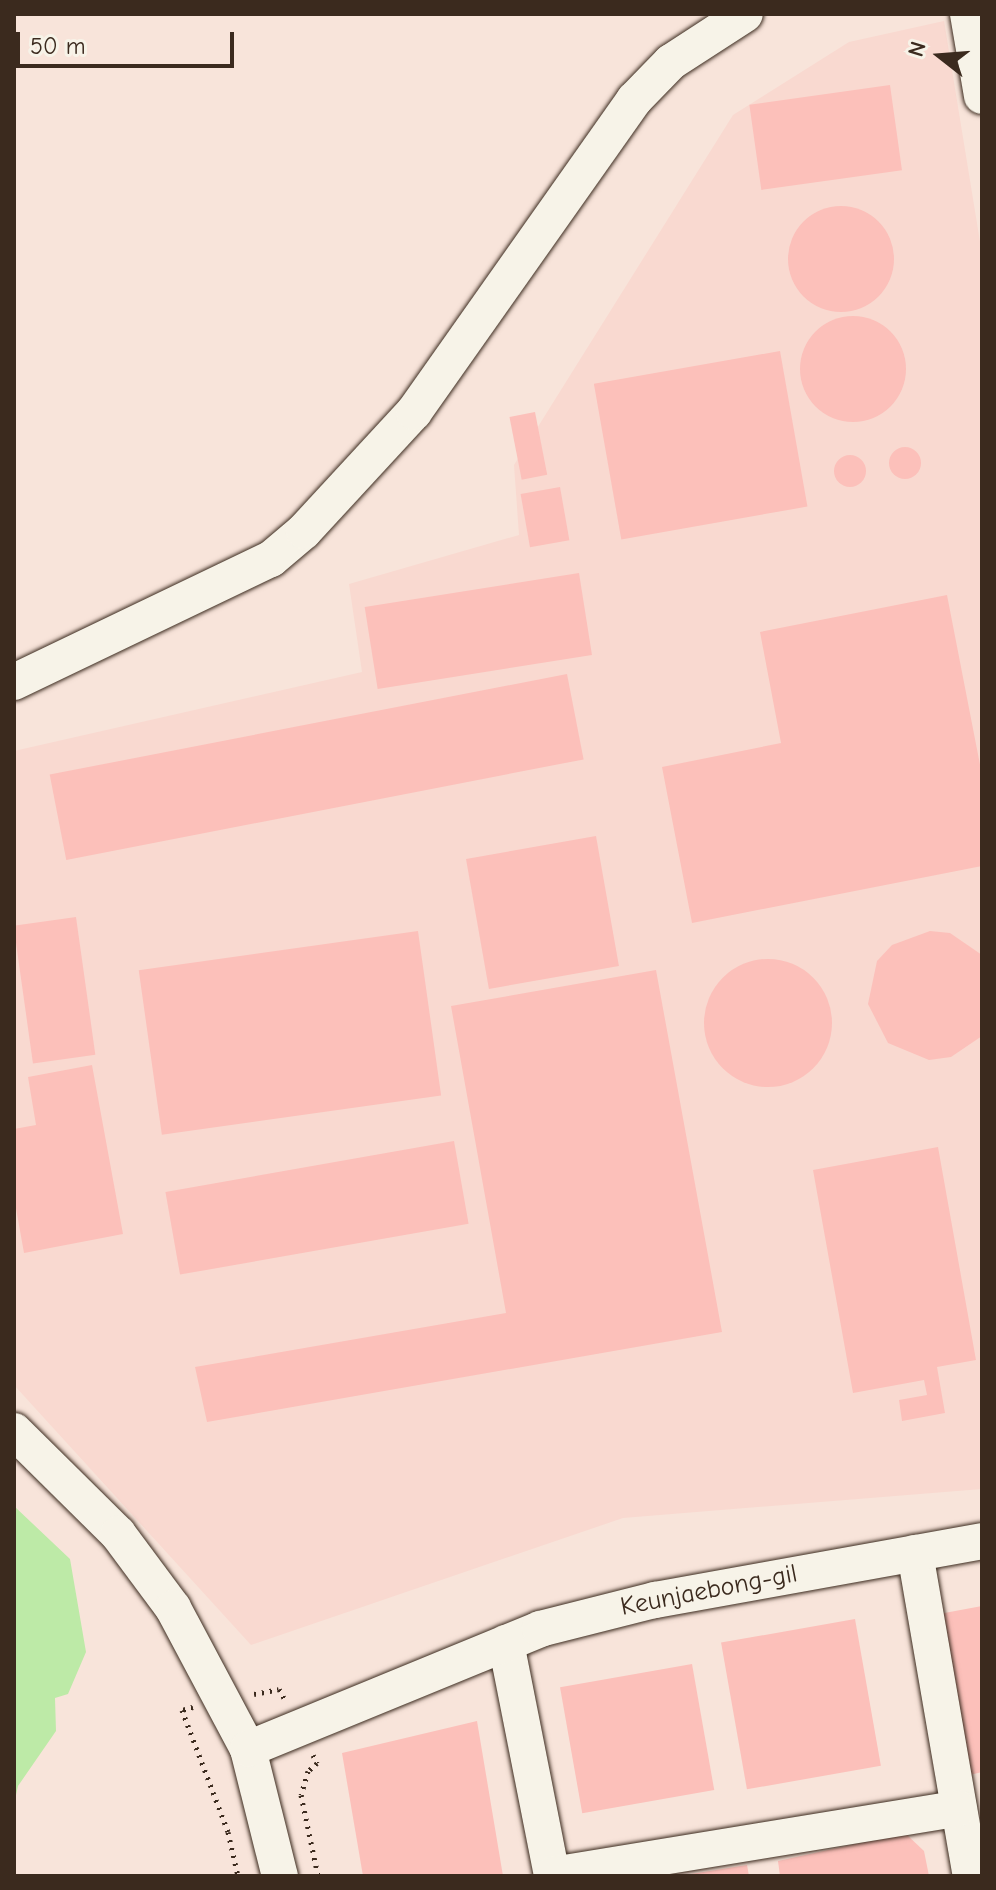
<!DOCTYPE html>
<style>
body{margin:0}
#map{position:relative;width:996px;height:1890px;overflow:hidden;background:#f8e4da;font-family:"Comic Neue",sans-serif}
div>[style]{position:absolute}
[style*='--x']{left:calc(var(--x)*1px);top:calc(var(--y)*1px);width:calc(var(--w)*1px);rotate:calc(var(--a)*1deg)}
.built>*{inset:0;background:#f9d9d0}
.green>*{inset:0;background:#bdeaa7}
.building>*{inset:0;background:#fcc0ba;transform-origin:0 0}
.round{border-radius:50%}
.path>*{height:5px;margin-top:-2.5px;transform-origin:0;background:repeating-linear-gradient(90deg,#3b2a1e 0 2px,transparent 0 8px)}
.roads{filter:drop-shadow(0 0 2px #3b2a1e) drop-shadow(0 0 2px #3b2a1e)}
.minor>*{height:36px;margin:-18px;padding:0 18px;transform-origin:18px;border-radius:18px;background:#f7f3e8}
span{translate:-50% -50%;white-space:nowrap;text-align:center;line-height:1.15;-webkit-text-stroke:6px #f7f3e8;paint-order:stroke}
.street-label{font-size:26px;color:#3b2a1e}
.frame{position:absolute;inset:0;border:16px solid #3b2a1e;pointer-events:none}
.north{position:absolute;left:900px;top:16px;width:80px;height:80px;-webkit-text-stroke:6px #f7f3e8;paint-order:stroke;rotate:287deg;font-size:22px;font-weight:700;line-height:32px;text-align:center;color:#3b2a1e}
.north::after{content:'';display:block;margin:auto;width:28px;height:36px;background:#3b2a1e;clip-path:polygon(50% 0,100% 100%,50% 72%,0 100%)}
.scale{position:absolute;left:16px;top:32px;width:218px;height:36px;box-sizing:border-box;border:4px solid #3b2a1e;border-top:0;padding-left:10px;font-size:24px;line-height:28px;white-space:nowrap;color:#3b2a1e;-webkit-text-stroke:6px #f7f3e8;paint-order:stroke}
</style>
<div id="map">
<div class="built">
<i style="clip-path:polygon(944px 21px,982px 254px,982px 1489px,623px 1518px,251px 1645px,14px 1385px,14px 751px,362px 672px,349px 584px,519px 535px,514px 465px,733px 115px,849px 42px)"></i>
</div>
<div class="green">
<i style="clip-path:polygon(14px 1506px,70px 1559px,86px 1652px,68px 1694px,55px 1698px,56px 1731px,18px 1786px,14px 1804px)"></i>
</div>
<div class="building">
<i style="left:890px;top:85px;width:86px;height:142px;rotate:82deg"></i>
<i class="round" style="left:788px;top:206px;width:106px;height:106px"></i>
<i class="round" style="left:800px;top:316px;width:106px;height:106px"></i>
<i style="left:780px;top:351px;width:158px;height:189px;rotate:80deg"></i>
<i style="left:535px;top:412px;width:64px;height:26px;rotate:79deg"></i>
<i class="round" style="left:889px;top:447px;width:32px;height:32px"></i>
<i class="round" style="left:834px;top:455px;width:32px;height:32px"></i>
<i style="left:560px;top:487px;width:54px;height:40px;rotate:80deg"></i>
<i style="left:579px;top:573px;width:83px;height:217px;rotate:81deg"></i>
<i style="clip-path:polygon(947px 595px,982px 775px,982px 866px,692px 923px,662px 767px,781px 743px,760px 632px)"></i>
<i style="left:567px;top:674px;width:87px;height:527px;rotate:79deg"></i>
<i style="left:596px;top:836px;width:132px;height:132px;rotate:80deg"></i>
<i style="left:76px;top:917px;width:139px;height:63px;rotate:82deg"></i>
<i style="left:418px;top:931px;width:166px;height:282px;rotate:82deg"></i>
<i style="clip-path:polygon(930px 931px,950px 933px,982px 955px,982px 1036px,951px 1057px,929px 1060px,888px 1043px,868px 1004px,877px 961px,892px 945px)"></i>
<i class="round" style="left:704px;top:959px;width:128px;height:128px"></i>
<i style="clip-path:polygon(656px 970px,722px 1332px,207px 1422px,195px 1367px,506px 1313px,451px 1006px)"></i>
<i style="clip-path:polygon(92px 1065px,123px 1234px,24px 1253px,14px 1197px,14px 1129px,36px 1125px,28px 1077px)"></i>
<i style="left:454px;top:1141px;width:84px;height:293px;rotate:80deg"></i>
<i style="clip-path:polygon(938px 1147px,976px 1360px,937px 1367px,945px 1413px,902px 1421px,899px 1400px,927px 1395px,924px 1380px,853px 1393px,813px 1170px)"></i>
<i style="clip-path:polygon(982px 1606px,982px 1772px,966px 1776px,939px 1614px)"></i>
<i style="left:855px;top:1619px;width:149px;height:136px;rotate:80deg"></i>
<i style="left:692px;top:1664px;width:128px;height:134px;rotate:80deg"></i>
<i style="clip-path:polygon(477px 1721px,503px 1876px,363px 1876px,342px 1753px)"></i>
<i style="clip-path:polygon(905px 1833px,924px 1851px,929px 1876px,780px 1876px,778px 1861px)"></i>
<i style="clip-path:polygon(747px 1865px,749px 1876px,691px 1876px,691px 1874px)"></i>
</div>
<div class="path">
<i style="--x:254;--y:1694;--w:25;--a:-11"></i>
<i style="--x:279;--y:1689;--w:13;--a:61"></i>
<i style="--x:193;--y:1707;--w:11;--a:165"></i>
<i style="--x:182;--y:1710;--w:130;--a:69.3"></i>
<i style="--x:228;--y:1832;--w:45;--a:77.2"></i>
<i style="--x:313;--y:1755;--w:9;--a:63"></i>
<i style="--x:317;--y:1763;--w:12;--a:138"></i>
<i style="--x:308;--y:1771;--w:25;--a:106"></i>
<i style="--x:301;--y:1795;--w:83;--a:78.1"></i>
</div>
<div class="roads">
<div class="minor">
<i style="--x:968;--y:14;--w:83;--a:80.3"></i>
<i style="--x:14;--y:682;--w:285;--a:-25.6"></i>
<i style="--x:271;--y:559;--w:43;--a:-40.3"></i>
<i style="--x:304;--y:531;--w:162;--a:-47.3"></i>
<i style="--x:414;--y:412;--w:382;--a:-54.8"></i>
<i style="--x:634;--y:100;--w:53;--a:-45.8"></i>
<i style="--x:671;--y:62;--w:88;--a:-33"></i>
<i style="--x:14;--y:1431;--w:146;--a:44.7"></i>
<i style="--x:118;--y:1534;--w:92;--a:53.4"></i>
<i style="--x:173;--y:1608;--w:160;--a:62"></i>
<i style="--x:248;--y:1749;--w:131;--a:75.9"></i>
<i style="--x:915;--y:1553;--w:328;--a:80.2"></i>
<i style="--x:506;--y:1643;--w:237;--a:78.8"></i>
<i style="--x:248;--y:1749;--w:316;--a:-22.3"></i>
<i style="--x:540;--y:1629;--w:119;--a:-14.2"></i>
<i style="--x:655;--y:1600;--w:332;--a:-10.2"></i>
<i style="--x:552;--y:1875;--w:412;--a:-9.3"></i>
</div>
</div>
<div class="street-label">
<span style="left:709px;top:1591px;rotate:-11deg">Keunjaebong-gil</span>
</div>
<div class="frame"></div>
<div class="north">N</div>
<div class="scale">50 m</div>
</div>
